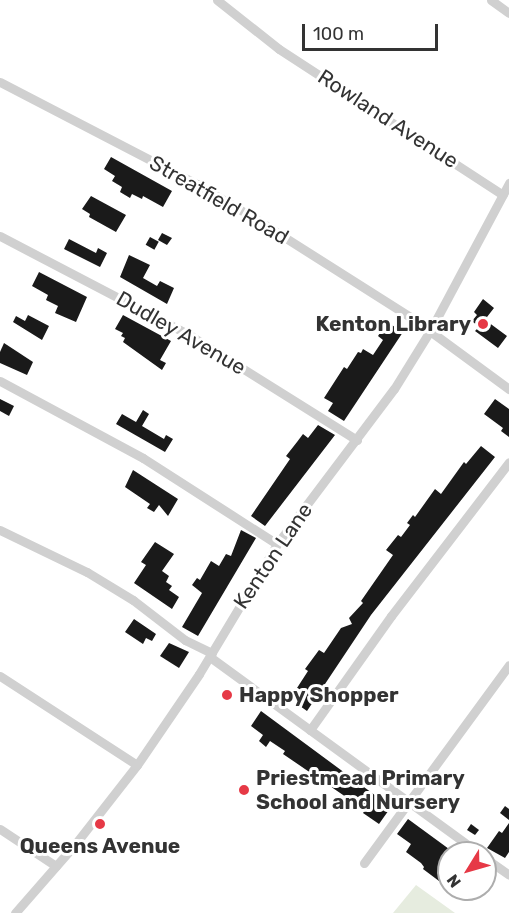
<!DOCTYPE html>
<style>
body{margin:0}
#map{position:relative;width:509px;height:913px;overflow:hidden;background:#fff;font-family:Rubik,sans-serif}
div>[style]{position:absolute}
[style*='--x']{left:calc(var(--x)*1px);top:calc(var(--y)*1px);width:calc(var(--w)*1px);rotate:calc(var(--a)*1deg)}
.green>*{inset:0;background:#e6ecdf}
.building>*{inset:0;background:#1a1a1a;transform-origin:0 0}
.minor>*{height:9px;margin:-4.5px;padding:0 4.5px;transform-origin:4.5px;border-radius:4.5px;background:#d0d0d0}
.dots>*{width:16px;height:16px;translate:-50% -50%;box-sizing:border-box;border:3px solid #fff;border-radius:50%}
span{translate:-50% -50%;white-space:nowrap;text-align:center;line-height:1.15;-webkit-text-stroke:6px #fff;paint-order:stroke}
.street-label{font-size:21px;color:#333}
.poi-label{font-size:21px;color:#333;font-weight:700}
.right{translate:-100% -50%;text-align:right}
.left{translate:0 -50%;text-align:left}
.north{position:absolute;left:437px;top:841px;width:60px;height:60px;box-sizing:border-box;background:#fff;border:2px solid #adadad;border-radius:50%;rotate:233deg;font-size:16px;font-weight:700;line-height:24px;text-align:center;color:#333}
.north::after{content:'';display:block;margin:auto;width:21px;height:27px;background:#e63946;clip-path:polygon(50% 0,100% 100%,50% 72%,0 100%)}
.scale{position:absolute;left:302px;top:24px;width:136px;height:27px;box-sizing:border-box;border:3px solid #333;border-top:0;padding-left:8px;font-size:18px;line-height:21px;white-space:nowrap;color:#333;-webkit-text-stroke:4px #fff;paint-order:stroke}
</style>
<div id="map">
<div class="green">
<i style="clip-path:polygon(416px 885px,455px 913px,393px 913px)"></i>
</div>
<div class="building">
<i style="clip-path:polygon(111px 157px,172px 191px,163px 207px,143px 196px,142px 199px,132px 194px,130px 198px,120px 192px,122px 187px,112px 181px,115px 176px,104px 169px)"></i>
<i style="clip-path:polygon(91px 196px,126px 215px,116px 232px,89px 217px,90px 214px,82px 209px)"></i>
<i style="clip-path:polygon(162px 233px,172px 238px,167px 245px,158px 240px)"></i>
<i style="left:150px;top:237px;width:10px;height:9px;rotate:29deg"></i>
<i style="clip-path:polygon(69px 239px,96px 253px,98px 248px,107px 253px,100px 267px,64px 249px)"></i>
<i style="clip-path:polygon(129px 255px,150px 265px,143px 278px,157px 286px,160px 281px,174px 288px,167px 304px,120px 277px)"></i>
<i style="clip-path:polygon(39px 272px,87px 297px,76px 322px,55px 313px,58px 306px,46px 300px,48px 295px,32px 286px)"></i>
<i style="clip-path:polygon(483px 299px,494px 308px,487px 317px,488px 322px,507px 336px,498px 348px,475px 331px,479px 327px,472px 321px,477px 315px,474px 312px)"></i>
<i style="clip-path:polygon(28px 315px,49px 326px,42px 340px,13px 322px,16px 316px,25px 321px)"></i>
<i style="clip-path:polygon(123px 315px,171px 341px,160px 360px,166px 363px,162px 370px,123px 342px,125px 338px,121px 336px,123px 333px,115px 329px)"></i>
<i style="clip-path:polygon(387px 322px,403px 332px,344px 421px,328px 411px,333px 403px,324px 398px,344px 367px,347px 369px,358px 352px,361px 353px,363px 349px,373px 355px,383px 340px,378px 336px)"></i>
<i style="clip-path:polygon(4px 343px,33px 362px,27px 375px,0 363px,0 352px)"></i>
<i style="clip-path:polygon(0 399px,14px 406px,9px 416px,0 411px)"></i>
<i style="clip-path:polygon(495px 399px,509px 409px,509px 437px,501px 431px,503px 428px,484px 414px)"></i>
<i style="clip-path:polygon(143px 410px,149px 414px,142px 426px,164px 439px,166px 435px,173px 439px,165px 452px,116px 424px,122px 414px,136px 422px)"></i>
<i style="clip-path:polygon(318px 425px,335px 435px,265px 526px,251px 516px,290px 459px,286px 456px,297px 442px,303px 434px,308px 438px)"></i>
<i style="clip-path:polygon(481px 446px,495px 457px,371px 615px,307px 711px,297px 704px,301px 690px,297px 688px,308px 671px,305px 669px,319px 650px,324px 653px,341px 628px,352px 624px,349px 618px,363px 603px,361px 601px,393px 555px,386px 550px,398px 535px,401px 537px,410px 525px,407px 523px,413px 515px,415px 517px,435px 489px,441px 494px,464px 462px,466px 464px)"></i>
<i style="clip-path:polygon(133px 470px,178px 499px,168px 516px,159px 505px,154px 512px,147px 508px,150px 504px,125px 487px)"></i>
<i style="clip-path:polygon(241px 530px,256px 538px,198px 636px,182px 627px,202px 593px,192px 585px,197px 578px,200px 580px,211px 561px,219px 566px,226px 554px,231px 556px)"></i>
<i style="clip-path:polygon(155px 542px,174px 554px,162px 571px,169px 576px,166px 582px,172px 586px,169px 590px,179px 597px,172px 609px,134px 583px,146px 565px,141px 562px)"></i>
<i style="clip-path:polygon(134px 619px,156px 634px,152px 641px,146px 638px,143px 644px,125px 632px)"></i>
<i style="clip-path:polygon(169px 643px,189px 652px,179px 668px,160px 656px)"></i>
<i style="clip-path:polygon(261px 711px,391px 807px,379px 824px,363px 813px,365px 810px,283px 754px,285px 751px,270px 741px,266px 747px,259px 741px,263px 735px,251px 726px)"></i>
<i style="clip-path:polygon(505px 806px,509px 809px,509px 820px,500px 813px)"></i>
<i style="clip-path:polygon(408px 819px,449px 849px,449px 864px,439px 881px,423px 869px,424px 867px,421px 863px,406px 852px,411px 844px,397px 834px)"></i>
<i style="clip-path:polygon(509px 823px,509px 852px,505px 858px,487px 848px,499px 831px,502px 833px)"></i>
<i style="clip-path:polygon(471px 824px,479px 830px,475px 835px,467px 830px)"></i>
</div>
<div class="minor">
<i style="--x:217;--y:0;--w:79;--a:38.3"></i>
<i style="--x:279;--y:49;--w:267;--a:33.1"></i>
<i style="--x:491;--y:0;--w:22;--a:36"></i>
<i style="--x:0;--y:82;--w:222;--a:27.4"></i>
<i style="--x:197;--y:184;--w:72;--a:30.8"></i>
<i style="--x:259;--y:221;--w:185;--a:32.4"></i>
<i style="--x:415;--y:320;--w:117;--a:36.3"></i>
<i style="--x:0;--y:236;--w:216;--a:27.6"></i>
<i style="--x:191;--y:336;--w:196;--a:32.1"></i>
<i style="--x:0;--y:381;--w:162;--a:28.3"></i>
<i style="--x:143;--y:458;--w:159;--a:32.7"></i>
<i style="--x:0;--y:530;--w:97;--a:25.8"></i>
<i style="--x:87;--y:572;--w:54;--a:31.3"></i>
<i style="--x:133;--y:600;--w:66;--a:37.6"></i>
<i style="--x:185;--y:640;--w:30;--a:26"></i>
<i style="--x:210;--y:657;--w:333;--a:36.1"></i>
<i style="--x:0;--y:676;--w:163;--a:33"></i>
<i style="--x:310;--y:730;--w:140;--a:-54.6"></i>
<i style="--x:391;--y:616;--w:194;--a:-52.5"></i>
<i style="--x:0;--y:829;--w:67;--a:33.5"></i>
<i style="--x:485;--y:858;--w:29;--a:35"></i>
<i style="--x:364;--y:863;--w:245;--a:-53.8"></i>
<i style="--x:15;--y:913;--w:93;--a:-48.9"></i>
<i style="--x:76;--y:843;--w:99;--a:-52"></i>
<i style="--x:137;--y:765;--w:110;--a:-55.7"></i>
<i style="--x:199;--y:674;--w:152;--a:-59"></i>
<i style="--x:277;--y:544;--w:194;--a:-53"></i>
<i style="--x:394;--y:389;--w:68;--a:-58.2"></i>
<i style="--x:430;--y:331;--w:168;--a:-61.9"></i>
</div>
<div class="dots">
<i style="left:483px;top:324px;background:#e63946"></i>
<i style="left:227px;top:695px;background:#e63946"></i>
<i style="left:244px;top:790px;background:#e63946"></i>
<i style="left:100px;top:824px;background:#e63946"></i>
</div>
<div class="street-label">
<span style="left:388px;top:119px;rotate:33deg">Rowland Avenue</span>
<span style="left:219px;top:200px;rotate:30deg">Streatfield Road</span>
<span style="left:181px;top:333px;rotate:30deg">Dudley Avenue</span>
<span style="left:273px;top:556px;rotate:-56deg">Kenton Lane</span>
</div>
<div class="poi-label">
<span class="right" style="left:471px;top:324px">Kenton Library</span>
<span class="left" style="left:239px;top:695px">Happy Shopper</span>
<span class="left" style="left:256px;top:790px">Priestmead Primary<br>School and Nursery</span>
<span style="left:100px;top:846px">Queens Avenue</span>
</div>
<div class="north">N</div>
<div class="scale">100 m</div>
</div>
